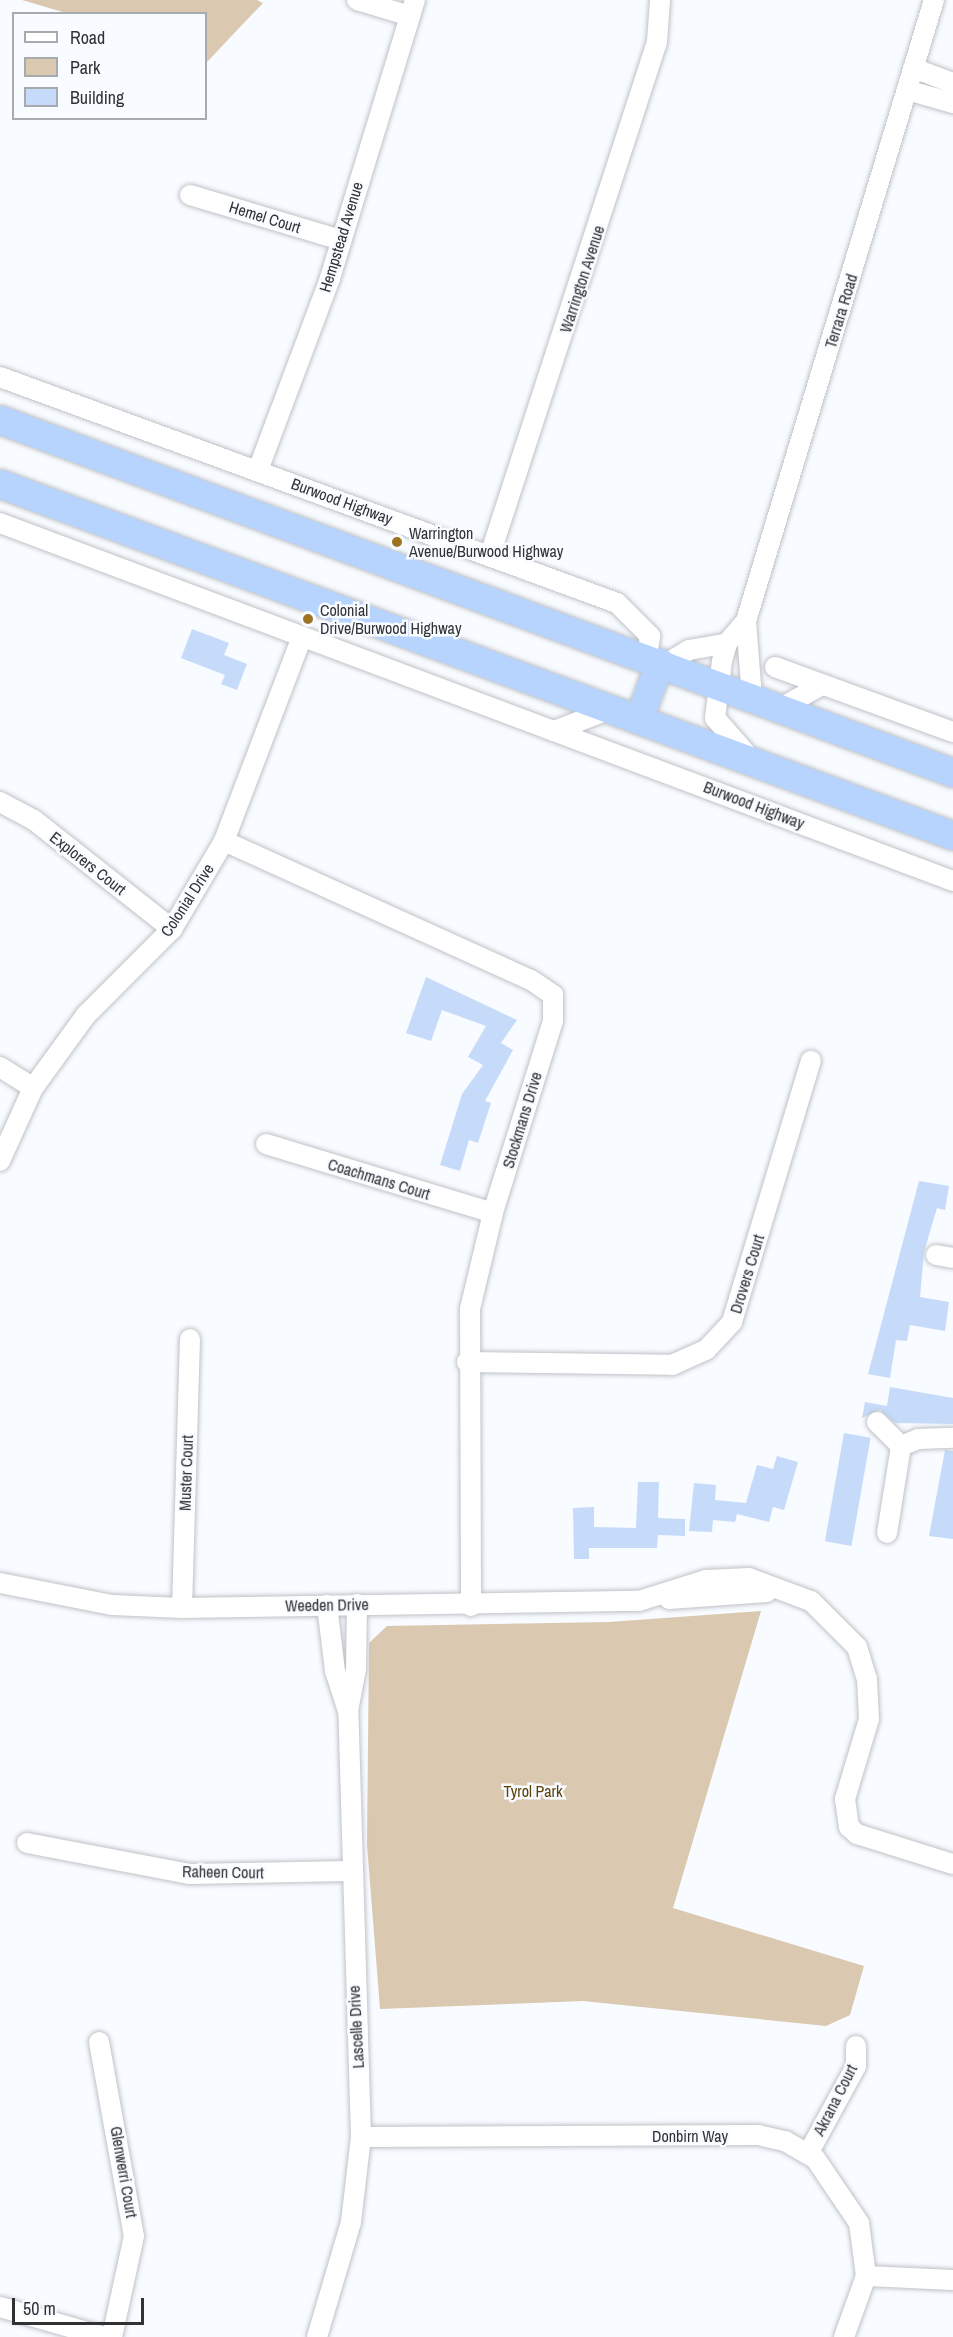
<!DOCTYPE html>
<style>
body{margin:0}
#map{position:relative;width:953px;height:2337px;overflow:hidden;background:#f8fbff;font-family:"Archivo Narrow",sans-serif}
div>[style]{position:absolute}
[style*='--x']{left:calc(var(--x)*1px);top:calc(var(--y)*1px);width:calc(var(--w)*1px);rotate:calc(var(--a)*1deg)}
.green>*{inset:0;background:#dac9b0}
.building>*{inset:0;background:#c6dbfa;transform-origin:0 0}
.roads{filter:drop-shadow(0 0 2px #bfc2c7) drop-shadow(0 0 2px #bfc2c7)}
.minor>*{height:20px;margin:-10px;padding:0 10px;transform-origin:10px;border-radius:10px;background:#fff}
.highway>*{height:28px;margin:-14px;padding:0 14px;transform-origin:14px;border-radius:14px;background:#b6d4fe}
.dots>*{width:16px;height:16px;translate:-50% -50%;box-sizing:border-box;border:3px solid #f8fbff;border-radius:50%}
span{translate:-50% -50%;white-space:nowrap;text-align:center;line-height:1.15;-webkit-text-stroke:5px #f8fbff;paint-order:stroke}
.street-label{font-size:16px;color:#313234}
.poi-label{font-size:16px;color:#313234}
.left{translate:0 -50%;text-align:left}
.park-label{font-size:16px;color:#5a3e03}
.legend{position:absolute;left:12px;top:12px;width:195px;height:108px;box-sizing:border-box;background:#f8fbff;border:2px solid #a8abae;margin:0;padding:8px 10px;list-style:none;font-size:18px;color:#313234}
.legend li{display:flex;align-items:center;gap:12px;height:30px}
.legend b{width:30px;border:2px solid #a8abae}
.scale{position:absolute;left:12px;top:2298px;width:132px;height:27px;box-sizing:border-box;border:3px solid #313234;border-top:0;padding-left:8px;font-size:18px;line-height:21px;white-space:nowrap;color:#313234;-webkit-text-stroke:4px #f8fbff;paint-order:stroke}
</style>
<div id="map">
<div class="green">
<i style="clip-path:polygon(22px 0,257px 0,263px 3px,206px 63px,206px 14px,66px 13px)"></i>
<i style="clip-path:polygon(761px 1611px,673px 1908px,864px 1966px,850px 2015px,826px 2026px,583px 2001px,380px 2009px,367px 1845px,369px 1643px,387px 1626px,609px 1622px)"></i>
</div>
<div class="building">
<i style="clip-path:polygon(192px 629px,229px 643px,224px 655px,247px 664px,237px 690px,221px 684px,225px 675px,181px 658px)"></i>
<i style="clip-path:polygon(426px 977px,517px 1020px,501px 1043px,513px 1050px,485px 1101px,491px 1103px,478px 1143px,469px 1140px,460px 1171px,440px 1165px,462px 1094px,483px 1065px,468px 1057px,486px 1026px,442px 1010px,431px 1041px,406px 1033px)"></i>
<i style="clip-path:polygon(919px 1181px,949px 1186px,945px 1210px,937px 1208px,924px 1252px,920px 1297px,949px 1302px,945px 1331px,910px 1325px,907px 1341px,896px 1340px,890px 1378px,868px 1374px)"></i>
<i style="clip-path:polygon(890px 1387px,953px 1398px,953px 1424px,895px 1423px,880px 1410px,862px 1418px,865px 1402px,887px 1406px)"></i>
<i style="left:844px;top:1433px;width:27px;height:110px;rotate:10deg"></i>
<i style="clip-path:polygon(945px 1450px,953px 1451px,953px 1539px,929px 1536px)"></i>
<i style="clip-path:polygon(777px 1456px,798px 1462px,784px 1510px,773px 1507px,769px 1522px,737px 1514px,735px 1522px,713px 1520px,712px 1532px,689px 1531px,694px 1483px,716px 1485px,715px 1500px,746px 1503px,757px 1465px,773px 1469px)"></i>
<i style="clip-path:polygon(638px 1482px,659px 1482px,658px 1518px,685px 1519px,685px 1536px,658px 1535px,657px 1548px,589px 1548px,589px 1559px,574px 1559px,573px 1508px,594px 1507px,594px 1527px,636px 1528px)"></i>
</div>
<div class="roads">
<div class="minor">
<i style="--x:357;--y:0;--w:55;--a:16.8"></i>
<i style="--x:913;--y:68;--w:43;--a:20.6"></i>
<i style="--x:907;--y:90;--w:48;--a:15.8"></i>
<i style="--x:190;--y:195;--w:158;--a:16.6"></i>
<i style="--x:0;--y:377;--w:657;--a:20.12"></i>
<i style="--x:617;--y:603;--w:47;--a:45"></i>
<i style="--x:650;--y:636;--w:22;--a:98"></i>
<i style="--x:258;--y:470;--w:205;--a:-69.4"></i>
<i style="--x:330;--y:278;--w:291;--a:-73"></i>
<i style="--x:0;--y:523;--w:1018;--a:20.59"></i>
<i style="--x:490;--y:555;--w:539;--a:-71.97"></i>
<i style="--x:657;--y:42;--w:42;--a:-85.9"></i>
<i style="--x:746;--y:621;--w:77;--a:85.5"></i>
<i style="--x:664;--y:665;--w:29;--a:-31"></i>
<i style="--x:689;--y:650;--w:39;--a:-10"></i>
<i style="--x:775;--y:667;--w:189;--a:20.1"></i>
<i style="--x:779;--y:709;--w:49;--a:-29.2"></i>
<i style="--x:554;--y:731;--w:61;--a:-21.1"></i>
<i style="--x:750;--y:758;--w:53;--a:-131.2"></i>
<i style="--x:715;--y:718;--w:57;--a:-83"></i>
<i style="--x:722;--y:661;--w:19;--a:-74"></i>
<i style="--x:727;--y:643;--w:29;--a:-49"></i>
<i style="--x:746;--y:621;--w:649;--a:-73.16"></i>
<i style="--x:0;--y:802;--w:38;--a:28"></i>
<i style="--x:34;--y:820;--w:176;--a:38.3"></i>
<i style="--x:224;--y:841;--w:337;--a:24.4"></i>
<i style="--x:531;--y:980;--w:27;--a:34"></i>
<i style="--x:553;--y:995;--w:26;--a:90"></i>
<i style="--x:553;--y:1021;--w:201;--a:107.4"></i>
<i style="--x:493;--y:1213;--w:99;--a:103.5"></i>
<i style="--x:470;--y:1309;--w:297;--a:89.8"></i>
<i style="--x:0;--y:1067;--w:39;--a:32"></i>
<i style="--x:266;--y:1144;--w:237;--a:16.9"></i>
<i style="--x:0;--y:1161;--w:80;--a:-65.7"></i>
<i style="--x:33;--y:1088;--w:90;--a:-54"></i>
<i style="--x:86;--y:1015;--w:122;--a:-45"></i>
<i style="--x:172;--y:929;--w:102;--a:-59.4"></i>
<i style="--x:224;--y:841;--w:218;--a:-69.1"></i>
<i style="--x:936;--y:1255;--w:17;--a:10"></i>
<i style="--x:467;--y:1362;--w:205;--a:0.8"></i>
<i style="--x:672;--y:1365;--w:37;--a:-24"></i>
<i style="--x:706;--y:1350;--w:38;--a:-47"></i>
<i style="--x:732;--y:1322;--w:273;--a:-73.2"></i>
<i style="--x:877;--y:1422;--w:34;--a:45"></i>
<i style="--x:901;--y:1446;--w:88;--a:99.1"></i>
<i style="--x:901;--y:1446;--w:18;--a:-22"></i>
<i style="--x:918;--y:1439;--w:35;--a:-2"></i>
<i style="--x:0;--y:1583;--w:114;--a:11.1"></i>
<i style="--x:112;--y:1605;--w:70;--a:2.5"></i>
<i style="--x:182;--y:1608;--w:457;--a:-0.9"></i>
<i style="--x:639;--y:1601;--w:70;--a:-17.4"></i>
<i style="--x:706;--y:1580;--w:43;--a:-2.7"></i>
<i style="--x:749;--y:1578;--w:66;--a:20.4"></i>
<i style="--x:811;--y:1601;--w:65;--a:45"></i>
<i style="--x:857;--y:1647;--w:34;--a:73"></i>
<i style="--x:867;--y:1679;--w:40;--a:87.1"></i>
<i style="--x:869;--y:1719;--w:84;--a:106.7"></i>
<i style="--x:845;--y:1799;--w:28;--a:82"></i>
<i style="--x:849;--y:1827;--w:11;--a:41"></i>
<i style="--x:857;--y:1834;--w:101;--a:17.4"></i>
<i style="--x:669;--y:1599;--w:98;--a:-4.1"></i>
<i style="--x:327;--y:1605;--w:66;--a:83.1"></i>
<i style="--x:335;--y:1671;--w:40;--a:72"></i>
<i style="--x:182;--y:1608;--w:269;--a:-88.3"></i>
<i style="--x:27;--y:1843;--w:166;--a:10.8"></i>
<i style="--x:190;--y:1874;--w:159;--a:-1.1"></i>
<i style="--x:99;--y:2042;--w:197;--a:79.8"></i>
<i style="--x:134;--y:2236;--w:103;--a:102.3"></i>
<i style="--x:361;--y:2137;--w:397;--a:-0.3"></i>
<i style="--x:758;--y:2135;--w:28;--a:13"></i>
<i style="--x:785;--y:2141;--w:34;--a:30"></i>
<i style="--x:815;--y:2158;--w:78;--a:55.9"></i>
<i style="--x:859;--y:2223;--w:53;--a:82.5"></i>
<i style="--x:866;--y:2276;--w:65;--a:109.8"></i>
<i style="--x:809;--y:2152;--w:98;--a:-61.3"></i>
<i style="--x:856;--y:2066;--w:20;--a:-90"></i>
<i style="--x:866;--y:2276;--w:87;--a:2.6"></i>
<i style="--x:0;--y:2307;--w:108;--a:16.1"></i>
<i style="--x:317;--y:2337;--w:120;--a:-73.5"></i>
<i style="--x:351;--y:2222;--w:86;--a:-83.3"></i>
<i style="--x:361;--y:2137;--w:426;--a:-91.7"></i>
<i style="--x:348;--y:1711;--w:43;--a:-79.2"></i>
<i style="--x:356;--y:1669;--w:65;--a:-89.1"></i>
</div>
<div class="highway">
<i style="--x:0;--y:420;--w:1016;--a:20.33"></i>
<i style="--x:0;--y:484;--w:1016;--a:20.27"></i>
<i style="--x:639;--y:720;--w:61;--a:-69.8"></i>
</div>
</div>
<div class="dots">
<i style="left:397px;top:542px;background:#9d7322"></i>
<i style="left:308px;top:619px;background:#9d7322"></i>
</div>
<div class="street-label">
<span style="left:265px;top:217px;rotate:17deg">Hemel Court</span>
<span style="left:341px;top:237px;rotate:-73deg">Hempstead Avenue</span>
<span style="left:582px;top:279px;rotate:-72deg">Warrington Avenue</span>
<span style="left:841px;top:311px;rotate:-73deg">Terrara Road</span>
<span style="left:342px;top:501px;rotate:20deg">Burwood Highway</span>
<span style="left:754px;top:805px;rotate:21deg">Burwood Highway</span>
<span style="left:88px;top:863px;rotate:38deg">Explorers Court</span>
<span style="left:187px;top:900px;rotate:-57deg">Colonial Drive</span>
<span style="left:522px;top:1120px;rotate:-73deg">Stockmans Drive</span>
<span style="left:379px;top:1179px;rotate:17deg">Coachmans Court</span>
<span style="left:747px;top:1274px;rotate:-73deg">Drovers Court</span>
<span style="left:186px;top:1473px;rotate:-88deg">Muster Court</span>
<span style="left:327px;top:1605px;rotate:-1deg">Weeden Drive</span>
<span style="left:223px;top:1872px;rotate:1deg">Raheen Court</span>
<span style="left:356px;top:2027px;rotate:-93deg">Lascelle Drive</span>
<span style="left:835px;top:2100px;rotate:-63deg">Akrana Court</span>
<span style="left:690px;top:2136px">Donbirn Way</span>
<span style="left:124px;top:2172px;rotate:80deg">Glenwerri Court</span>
</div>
<div class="poi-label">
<span class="left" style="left:409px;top:542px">Warrington<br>Avenue/Burwood Highway</span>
<span class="left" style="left:320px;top:619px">Colonial<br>Drive/Burwood Highway</span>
</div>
<div class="park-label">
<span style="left:533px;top:1791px">Tyrol Park</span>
</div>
<ul class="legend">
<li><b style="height:8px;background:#fff"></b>Road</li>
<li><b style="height:16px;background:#dac9b0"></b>Park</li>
<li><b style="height:16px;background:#c6dbfa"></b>Building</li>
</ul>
<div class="scale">50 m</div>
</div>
